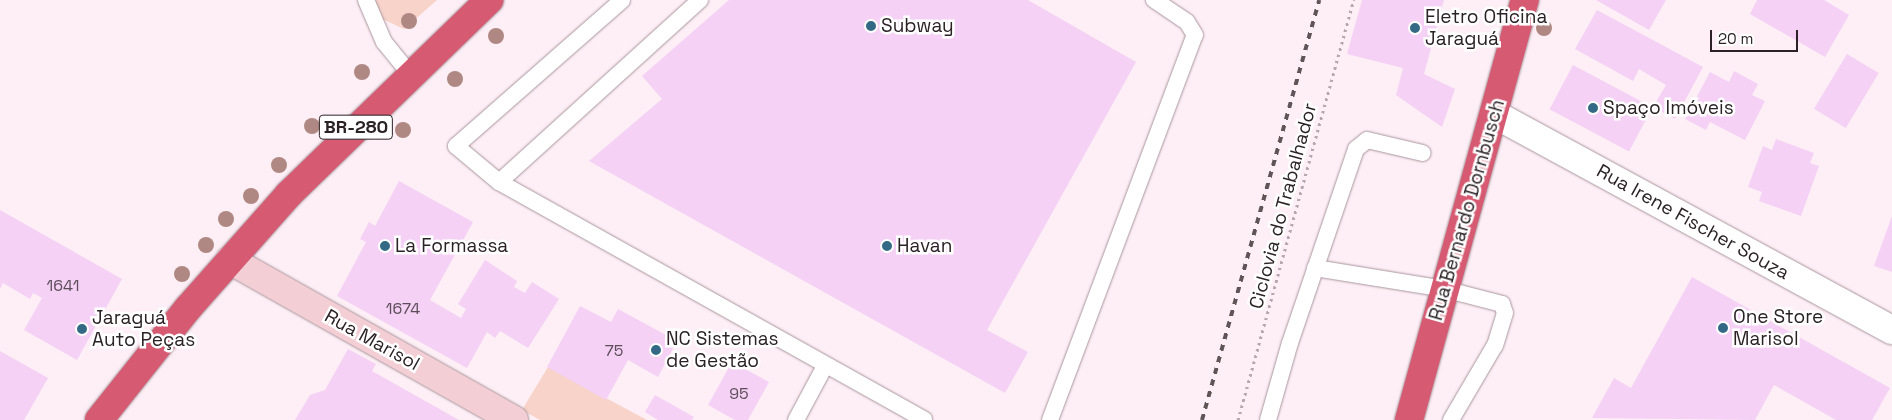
<!DOCTYPE html>
<meta charset="utf-8">
<style>
body{margin:0}
#map{position:relative;width:1892px;height:420px;overflow:hidden;background:#fdeff5;font-family:"Space Grotesk",sans-serif}
div>[style]{position:absolute}
[style*='--x']{left:calc(var(--x)*1px);top:calc(var(--y)*1px);width:calc(var(--w)*1px);rotate:calc(var(--a)*1deg)}
.green>*{inset:0;background:#f7d3ca}
.building>*{inset:0;background:#f4d1f5;transform-origin:0 0}
.path>*{height:3px;margin-top:-1.5px;transform-origin:0;background:repeating-linear-gradient(90deg,#b4a7ad 0 2.5px,transparent 0 6.5px)}
.roads{filter:drop-shadow(0 0 1px #aa959e) drop-shadow(0 0 1px #aa959e)}
.lane>*{height:16px;margin:-8px;padding:0 8px;transform-origin:8px;border-radius:8px;background:#fff}
.street>*{height:28px;margin:-14px;padding:0 14px;transform-origin:14px;border-radius:14px;background:#fff}
.secondary>*{height:28px;margin:-14px;padding:0 14px;transform-origin:14px;border-radius:14px;background:#f3ced4}
.highway>*{height:28px;margin:-14px;padding:0 14px;transform-origin:14px;border-radius:14px;background:#d65a71}
.rail>*{height:4px;margin-top:-2px;transform-origin:0;background:repeating-linear-gradient(90deg,#5f5559 0 6px,transparent 0 12px)}
.trees>*{width:16px;height:16px;margin:-8px;border-radius:50%;background:#b08883}
.dots>*{width:14px;height:14px;translate:-50% -50%;box-sizing:border-box;border:2px solid #fff;border-radius:50%}
span{translate:-50% -50%;white-space:nowrap;text-align:center;line-height:1.15;-webkit-text-stroke:5px #fff;paint-order:stroke}
.number-label{font-size:16px;color:#5d4e5a}
.number-label span{-webkit-text-stroke-width:0}
.shield-label span{padding:1px 4px;background:#fff;border:1px solid;border-radius:4px;-webkit-text-stroke-width:0}
.shield-label{font-size:18px;color:#2b2226;font-weight:700}
.poi-label{font-size:19px;color:#2b2226}
.left{translate:0 -50%;text-align:left}
.street-label{font-size:19px;color:#2b2226}
.scale{position:absolute;left:1710px;top:30px;width:88px;height:22px;box-sizing:border-box;border:2px solid #2b2226;border-top:0;padding-left:6px;font-size:15px;line-height:18px;white-space:nowrap;color:#2b2226;-webkit-text-stroke:4px #fff;paint-order:stroke}
</style>
<div id="map">
<div class="green">
<i style="clip-path:polygon(372px 0,437px 0,404px 29px,380px 18px)"></i>
<i style="clip-path:polygon(548px 367px,647px 420px,540px 420px,522px 410px)"></i>
</div>
<div class="building">
<i style="clip-path:polygon(729px 0,1028px 0,1136px 62px,987px 330px,1028px 352px,1005px 393px,589px 161px,662px 99px,642px 76px)"></i>
<i style="clip-path:polygon(1362px 0,1444px 0,1424px 74px,1455px 89px,1442px 127px,1396px 95px,1403px 68px,1347px 54px)"></i>
<i style="clip-path:polygon(1596px 0,1666px 0,1649px 30px)"></i>
<i style="clip-path:polygon(1757px 0,1824px 0,1849px 15px,1825px 57px,1750px 14px)"></i>
<i style="clip-path:polygon(1597px 10px,1703px 67px,1675px 119px,1653px 107px,1666px 85px,1639px 69px,1633px 81px,1575px 49px)"></i>
<i style="left:1847px;top:54px;width:37px;height:64px;rotate:31deg"></i>
<i style="left:1573px;top:65px;width:90px;height:50px;rotate:28deg"></i>
<i style="clip-path:polygon(1734px 71px,1758px 84px,1752px 95px,1765px 101px,1745px 140px,1710px 122px,1706px 130px,1685px 119px,1710px 72px,1729px 82px)"></i>
<i style="clip-path:polygon(1776px 139px,1814px 153px,1810px 163px,1819px 166px,1801px 216px,1759px 201px,1762px 192px,1748px 187px,1763px 146px,1772px 150px)"></i>
<i style="clip-path:polygon(399px 181px,473px 222px,430px 300px,461px 318px,466px 309px,458px 304px,485px 260px,517px 281px,514px 287px,525px 293px,532px 282px,559px 299px,528px 348px,500px 331px,495px 338px,487px 332px,467px 368px,337px 296px,366px 242px,360px 239px,369px 222px,375px 226px)"></i>
<i style="clip-path:polygon(0 210px,122px 279px,77px 360px,24px 330px,42px 298px,33px 293px,30px 299px,3px 283px,0 289px)"></i>
<i style="clip-path:polygon(1892px 216px,1892px 272px,1874px 266px)"></i>
<i style="clip-path:polygon(1692px 277px,1890px 388px,1872px 420px,1836px 420px,1774px 385px,1755px 420px,1592px 418px,1614px 378px,1631px 388px)"></i>
<i style="clip-path:polygon(580px 306px,611px 322px,618px 309px,677px 341px,658px 377px,628px 360px,606px 400px,547px 367px)"></i>
<i style="clip-path:polygon(348px 349px,376px 364px,372px 371px,459px 420px,295px 420px,310px 395px,325px 390px)"></i>
<i style="clip-path:polygon(0 351px,48px 378px,24px 420px,0 420px)"></i>
<i style="clip-path:polygon(732px 362px,769px 382px,748px 420px,735px 420px,708px 405px)"></i>
<i style="clip-path:polygon(655px 395px,694px 417px,692px 420px,658px 420px,645px 412px)"></i>
</div>
<div class="path">
<i style="--x:1238;--y:420;--w:436;--a:-74.6"></i>
</div>
<div class="roads">
<div class="lane">
<i style="--x:366;--y:0;--w:46;--a:66.8"></i>
<i style="--x:384;--y:42;--w:41;--a:50.9"></i>
<i style="--x:700;--y:0;--w:271;--a:137.8"></i>
<i style="--x:499;--y:182;--w:487;--a:29.2"></i>
<i style="--x:499;--y:182;--w:56;--a:-140.1"></i>
<i style="--x:456;--y:146;--w:221;--a:-41.3"></i>
<i style="--x:1315;--y:268;--w:131;--a:9.2"></i>
<i style="--x:1444;--y:289;--w:60;--a:14.5"></i>
<i style="--x:1502;--y:304;--w:9;--a:72"></i>
<i style="--x:1505;--y:313;--w:34;--a:107"></i>
<i style="--x:1495;--y:345;--w:87;--a:120.4"></i>
<i style="--x:796;--y:420;--w:61;--a:-61.8"></i>
<i style="--x:1050;--y:420;--w:411;--a:-69.4"></i>
<i style="--x:1195;--y:35;--w:15;--a:-122"></i>
<i style="--x:1187;--y:22;--w:40;--a:-146"></i>
<i style="--x:1268;--y:420;--w:80;--a:-74.1"></i>
<i style="--x:1290;--y:343;--w:205;--a:-71.2"></i>
<i style="--x:1356;--y:149;--w:14;--a:-39"></i>
<i style="--x:1367;--y:140;--w:57;--a:13.1"></i>
</div>
<div class="street">
<i style="--x:1494;--y:114;--w:453;--a:28.5"></i>
</div>
<div class="secondary">
<i style="--x:230;--y:260;--w:326;--a:29.4"></i>
</div>
<div class="highway">
<i style="--x:99;--y:420;--w:144;--a:-51.5"></i>
<i style="--x:189;--y:307;--w:151;--a:-48.5"></i>
<i style="--x:289;--y:194;--w:279;--a:-44.1"></i>
<i style="--x:1409;--y:420;--w:436;--a:-74.6"></i>
</div>
</div>
<div class="rail">
<i style="--x:1202;--y:420;--w:436;--a:-74.4"></i>
</div>
<div class="trees">
<i style="left:409px;top:21px"></i>
<i style="left:1544px;top:28px"></i>
<i style="left:496px;top:36px"></i>
<i style="left:362px;top:72px"></i>
<i style="left:455px;top:79px"></i>
<i style="left:312px;top:126px"></i>
<i style="left:403px;top:130px"></i>
<i style="left:279px;top:165px"></i>
<i style="left:251px;top:196px"></i>
<i style="left:226px;top:219px"></i>
<i style="left:206px;top:245px"></i>
<i style="left:182px;top:274px"></i>
</div>
<div class="dots">
<i style="left:871px;top:26px;background:#336984"></i>
<i style="left:1415px;top:28px;background:#336984"></i>
<i style="left:1593px;top:108px;background:#336984"></i>
<i style="left:385px;top:246px;background:#336984"></i>
<i style="left:887px;top:246px;background:#336984"></i>
<i style="left:1723px;top:328px;background:#336984"></i>
<i style="left:82px;top:329px;background:#336984"></i>
<i style="left:656px;top:350px;background:#336984"></i>
</div>
<div class="number-label">
<span style="left:63px;top:286px">1641</span>
<span style="left:403px;top:309px">1674</span>
<span style="left:614px;top:351px">75</span>
<span style="left:739px;top:394px">95</span>
</div>
<div class="shield-label">
<span style="left:356px;top:127px">BR-280</span>
</div>
<div class="poi-label">
<span class="left" style="left:1425px;top:28px">Eletro Oficina<br>Jaraguá</span>
<span class="left" style="left:881px;top:26px">Subway</span>
<span class="left" style="left:1603px;top:108px">Spaço Imóveis</span>
<span class="left" style="left:395px;top:246px">La Formassa</span>
<span class="left" style="left:897px;top:246px">Havan</span>
<span class="left" style="left:1733px;top:328px">One Store<br>Marisol</span>
<span class="left" style="left:92px;top:329px">Jaraguá<br>Auto Peças</span>
<span class="left" style="left:666px;top:350px">NC Sistemas<br>de Gestão</span>
</div>
<div class="street-label">
<span style="left:1283px;top:206px;rotate:-75deg">Ciclovia do Trabalhador</span>
<span style="left:1467px;top:210px;rotate:-74deg">Rua Bernardo Dornbusch</span>
<span style="left:1693px;top:222px;rotate:29deg">Rua Irene Fischer Souza</span>
<span style="left:372px;top:340px;rotate:29deg">Rua Marisol</span>
</div>
<div class="scale">20 m</div>
</div>
